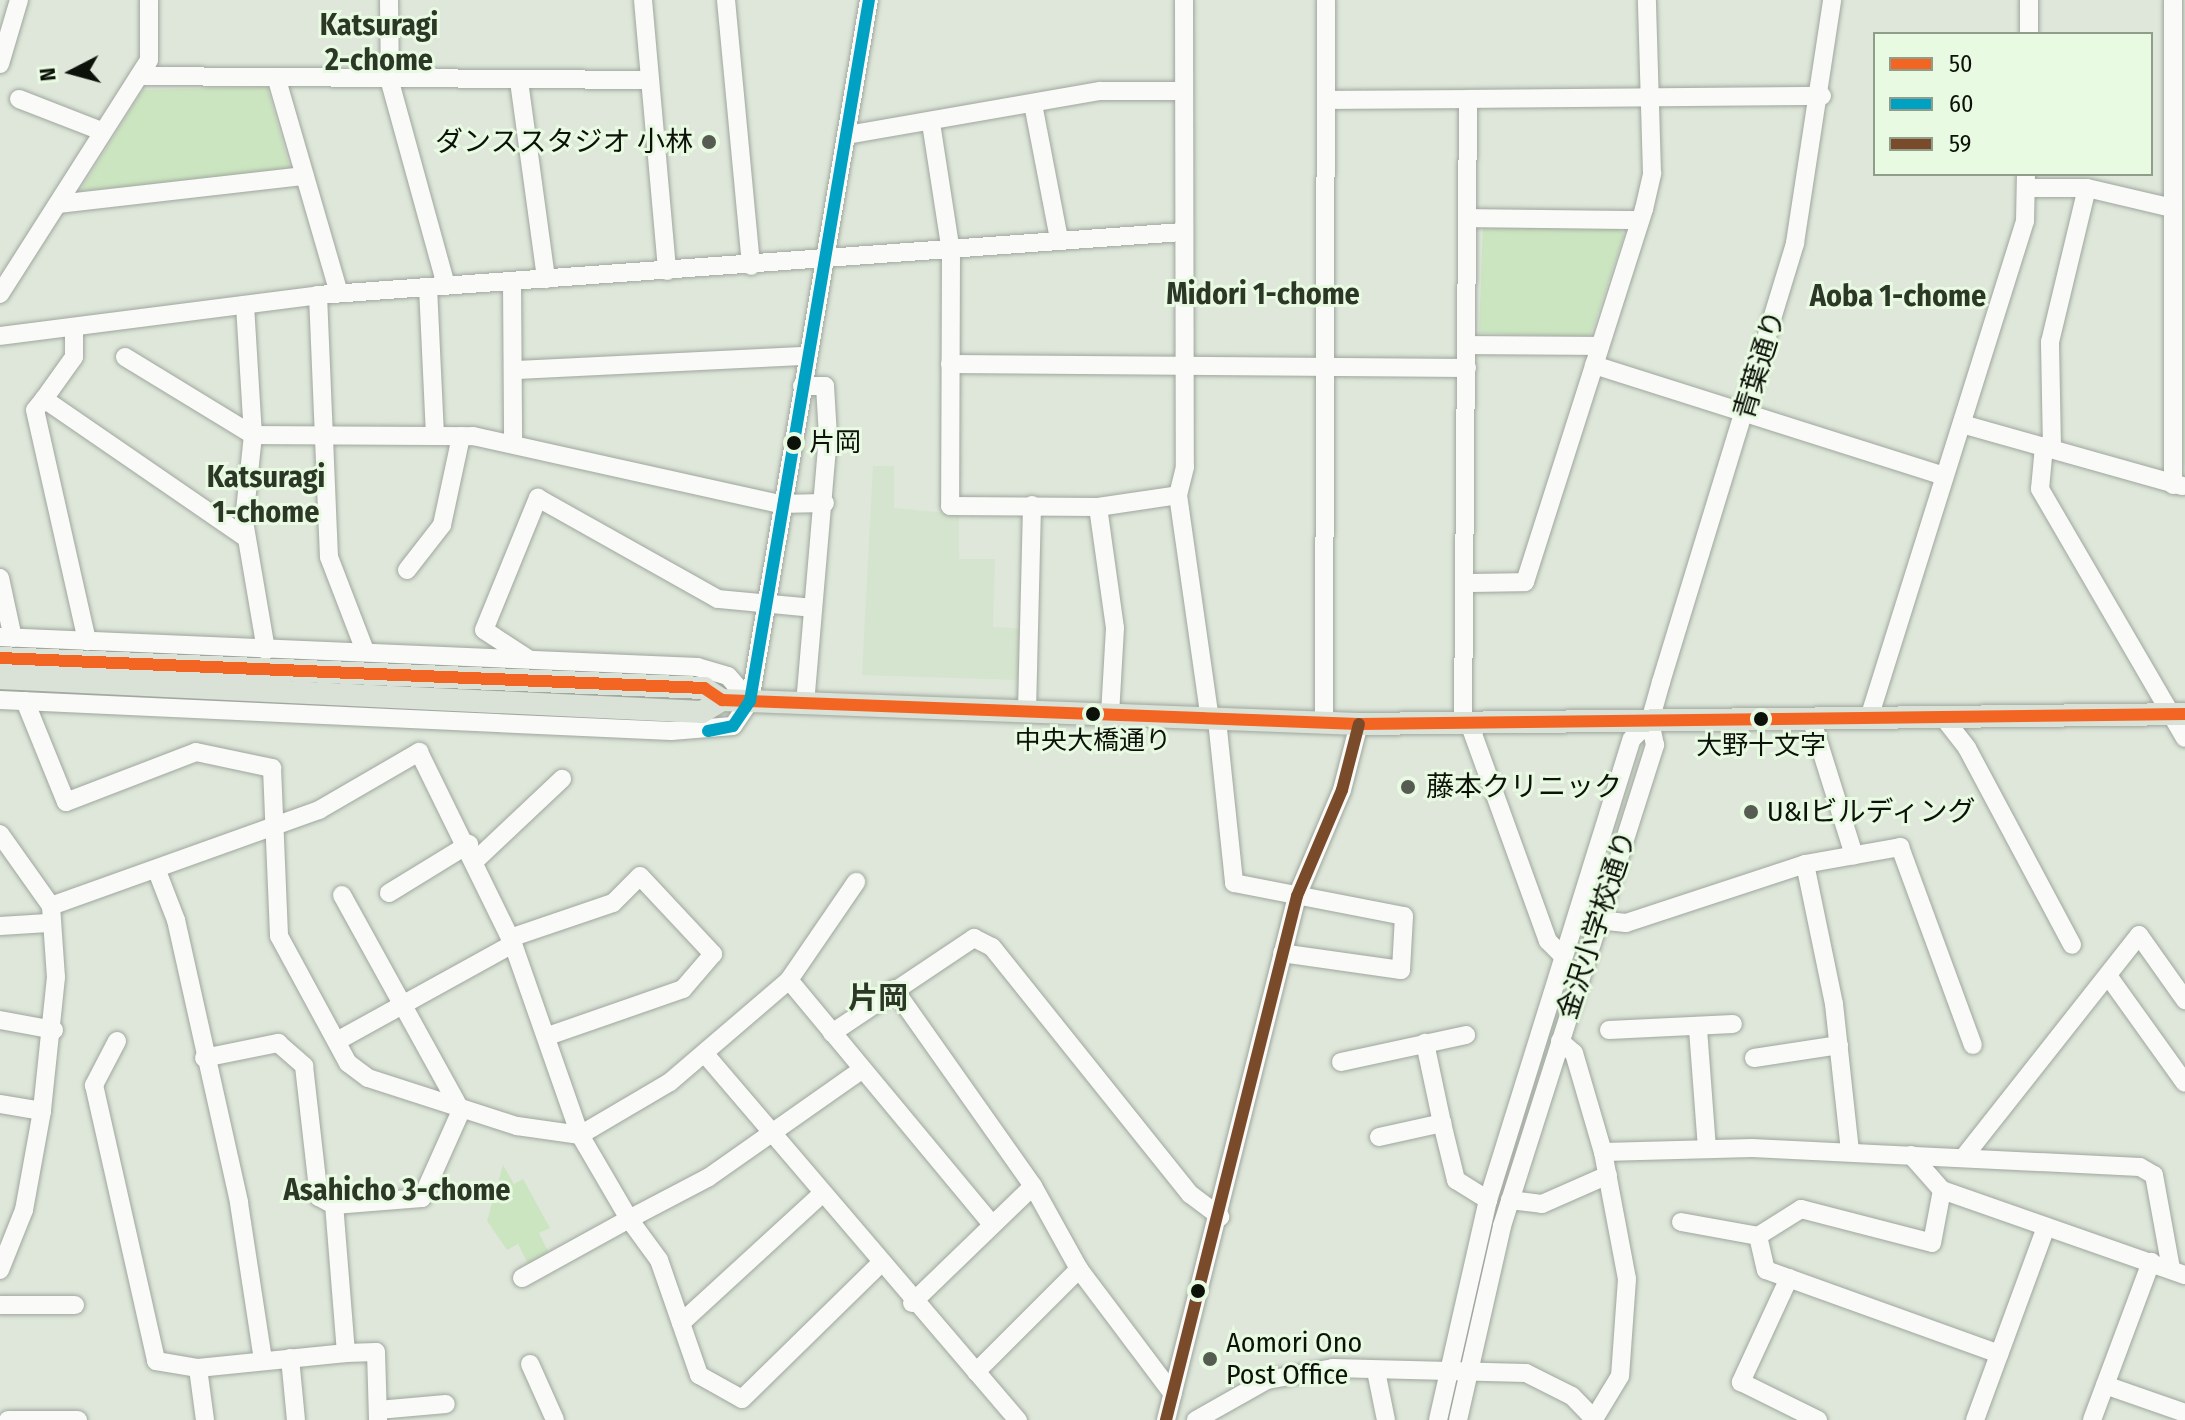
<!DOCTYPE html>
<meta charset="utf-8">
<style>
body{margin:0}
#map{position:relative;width:2185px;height:1420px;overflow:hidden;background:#dee7da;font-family:"Fira Sans Condensed","Noto Sans JP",sans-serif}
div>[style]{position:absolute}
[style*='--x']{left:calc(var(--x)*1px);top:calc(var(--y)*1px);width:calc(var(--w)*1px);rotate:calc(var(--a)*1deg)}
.built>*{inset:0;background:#d5e4ce}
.green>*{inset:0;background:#cce5c1}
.roads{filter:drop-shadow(0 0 2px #a0a79e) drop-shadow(0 0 2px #a0a79e)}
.minor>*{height:18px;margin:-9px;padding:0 9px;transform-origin:9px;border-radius:9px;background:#fafbf9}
.major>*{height:22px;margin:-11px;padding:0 11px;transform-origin:11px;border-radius:11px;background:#dae1d6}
.bus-1>*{height:12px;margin:-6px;padding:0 6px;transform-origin:6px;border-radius:6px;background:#f26522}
.bus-2>*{height:12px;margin:-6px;padding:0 6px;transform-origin:6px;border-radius:6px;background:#01a1c4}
.bus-3>*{height:12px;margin:-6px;padding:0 6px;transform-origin:6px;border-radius:6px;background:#7a4b2a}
.dots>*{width:22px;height:22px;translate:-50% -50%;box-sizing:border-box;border:4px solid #e9fae2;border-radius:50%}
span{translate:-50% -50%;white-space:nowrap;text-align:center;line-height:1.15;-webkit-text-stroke:6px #e9fae2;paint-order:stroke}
.bus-label{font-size:26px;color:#0c1109}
.left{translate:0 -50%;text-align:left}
.poi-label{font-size:28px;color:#0c1109}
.right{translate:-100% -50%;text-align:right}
.street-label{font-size:28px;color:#0c1109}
.neighbourhood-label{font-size:30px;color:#2c3826;font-weight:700}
.legend{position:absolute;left:1873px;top:32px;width:280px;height:144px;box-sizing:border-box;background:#e9fae2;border:2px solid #919d8b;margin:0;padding:10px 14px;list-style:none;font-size:24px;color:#0c1109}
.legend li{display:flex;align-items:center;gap:16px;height:40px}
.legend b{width:40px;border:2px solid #919d8b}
.north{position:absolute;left:32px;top:32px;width:80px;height:80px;-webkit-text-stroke:6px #e9fae2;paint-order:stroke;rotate:264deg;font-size:22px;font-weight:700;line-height:32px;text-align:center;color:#0c1109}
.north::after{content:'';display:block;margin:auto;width:28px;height:36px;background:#0c1109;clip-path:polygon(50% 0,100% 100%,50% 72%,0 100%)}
</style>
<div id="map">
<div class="built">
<i style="clip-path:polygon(2181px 200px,2185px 200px,2185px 466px,2182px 463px)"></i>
<i style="clip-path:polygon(873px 466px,894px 466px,894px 508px,959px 514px,959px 559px,995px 559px,993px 627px,1024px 629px,1022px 680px,862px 675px)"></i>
</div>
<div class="green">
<i style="clip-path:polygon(267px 87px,291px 172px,80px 191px,143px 90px)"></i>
<i style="clip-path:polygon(1483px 226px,1618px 227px,1624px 235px,1590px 337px,1479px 333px)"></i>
<i style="clip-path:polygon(503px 1165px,514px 1184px,523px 1179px,550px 1228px,539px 1233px,549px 1253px,528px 1264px,518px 1244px,507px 1250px,487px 1221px)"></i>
</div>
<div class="roads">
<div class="minor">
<i style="--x:389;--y:0;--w:82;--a:89.3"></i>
<i style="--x:390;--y:82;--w:211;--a:74.6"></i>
<i style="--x:643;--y:0;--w:272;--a:84.9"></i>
<i style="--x:726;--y:0;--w:267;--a:84.6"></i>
<i style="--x:1184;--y:0;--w:467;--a:89.9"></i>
<i style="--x:1185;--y:467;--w:29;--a:104"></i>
<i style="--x:1178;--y:495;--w:227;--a:81.9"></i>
<i style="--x:2029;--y:0;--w:34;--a:90"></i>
<i style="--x:2173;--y:0;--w:485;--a:90"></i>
<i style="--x:0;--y:64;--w:67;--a:-73.5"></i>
<i style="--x:139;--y:76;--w:510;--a:0.45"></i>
<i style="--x:277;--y:80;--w:222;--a:73.8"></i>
<i style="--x:519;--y:81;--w:200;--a:82.2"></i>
<i style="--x:19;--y:99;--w:88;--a:21.3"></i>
<i style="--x:1326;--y:100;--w:142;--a:-0.4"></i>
<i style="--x:1033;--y:104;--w:137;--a:79.1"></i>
<i style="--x:931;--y:123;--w:131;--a:81.2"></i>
<i style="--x:951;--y:252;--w:254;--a:90.2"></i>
<i style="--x:950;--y:506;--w:148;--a:0.4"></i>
<i style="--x:1098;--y:507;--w:81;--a:-8.5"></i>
<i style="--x:847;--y:135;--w:257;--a:-9.9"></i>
<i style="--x:1100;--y:91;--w:81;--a:0"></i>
<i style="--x:2026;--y:188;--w:61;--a:0"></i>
<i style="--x:2087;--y:188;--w:87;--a:13.2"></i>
<i style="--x:58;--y:204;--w:248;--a:-6.5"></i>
<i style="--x:1468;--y:218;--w:172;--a:0.7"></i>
<i style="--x:512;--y:281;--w:161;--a:89.6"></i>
<i style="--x:428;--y:287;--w:148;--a:87.3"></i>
<i style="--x:0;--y:294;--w:277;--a:-57.5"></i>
<i style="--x:149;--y:60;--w:60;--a:-90"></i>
<i style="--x:318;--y:295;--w:262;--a:87.6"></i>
<i style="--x:329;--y:557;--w:101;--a:69"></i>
<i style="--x:245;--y:305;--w:130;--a:86.5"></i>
<i style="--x:253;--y:435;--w:86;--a:96"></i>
<i style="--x:244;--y:521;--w:131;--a:80.3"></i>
<i style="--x:74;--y:328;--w:29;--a:90"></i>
<i style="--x:74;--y:357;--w:52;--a:125.5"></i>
<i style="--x:44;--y:399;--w:245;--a:34.5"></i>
<i style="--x:0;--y:336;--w:321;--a:-7.3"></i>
<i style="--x:318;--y:295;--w:867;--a:-4.17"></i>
<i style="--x:1468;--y:345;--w:132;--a:0.4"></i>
<i style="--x:125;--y:357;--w:150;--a:31.4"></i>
<i style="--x:253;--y:435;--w:220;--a:0.3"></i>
<i style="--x:473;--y:436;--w:313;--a:12.5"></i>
<i style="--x:779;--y:504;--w:46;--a:-1.2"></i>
<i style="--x:950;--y:364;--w:517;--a:0.44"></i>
<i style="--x:1594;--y:365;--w:367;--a:17.6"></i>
<i style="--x:517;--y:370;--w:290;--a:-2.8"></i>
<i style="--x:802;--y:386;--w:23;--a:0"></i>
<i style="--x:825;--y:386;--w:50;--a:86.6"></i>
<i style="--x:828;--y:436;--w:267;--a:94.9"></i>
<i style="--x:44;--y:399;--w:14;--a:129"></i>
<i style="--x:35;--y:410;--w:237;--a:77.3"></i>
<i style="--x:1962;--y:424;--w:229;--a:15.7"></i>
<i style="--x:2044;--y:446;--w:43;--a:95.3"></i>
<i style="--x:2040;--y:489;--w:288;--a:59.8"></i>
<i style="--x:2052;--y:448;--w:106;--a:-91.1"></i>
<i style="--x:2050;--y:342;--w:158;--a:-76.5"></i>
<i style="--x:1098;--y:507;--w:122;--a:82"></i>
<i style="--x:1115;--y:628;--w:87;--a:93.3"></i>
<i style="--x:407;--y:570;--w:57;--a:-52.1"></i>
<i style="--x:442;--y:525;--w:91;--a:-77.9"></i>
<i style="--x:0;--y:578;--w:61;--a:77.8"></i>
<i style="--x:1464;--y:583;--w:61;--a:-0.9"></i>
<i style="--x:1525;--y:582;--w:392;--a:-72.3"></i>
<i style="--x:1644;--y:209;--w:37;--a:-77"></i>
<i style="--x:1652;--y:173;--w:173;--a:-91.7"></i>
<i style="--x:0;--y:637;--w:698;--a:2.46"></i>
<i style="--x:697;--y:667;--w:32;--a:16"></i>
<i style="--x:728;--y:676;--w:33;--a:49"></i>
<i style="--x:527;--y:658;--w:51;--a:-146.9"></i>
<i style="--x:484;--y:630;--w:143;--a:-67.8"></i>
<i style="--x:538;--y:498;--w:206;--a:29.3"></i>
<i style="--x:718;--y:599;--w:95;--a:5.4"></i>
<i style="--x:0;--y:700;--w:672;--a:2.65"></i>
<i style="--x:671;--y:731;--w:62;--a:-4.6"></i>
<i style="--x:733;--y:726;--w:30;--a:-56"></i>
<i style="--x:750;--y:701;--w:711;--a:-80.37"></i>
<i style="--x:25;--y:701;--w:109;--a:67.9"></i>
<i style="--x:66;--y:802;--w:139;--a:-21"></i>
<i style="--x:196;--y:752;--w:78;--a:11.9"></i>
<i style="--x:272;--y:768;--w:168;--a:87.6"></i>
<i style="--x:279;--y:936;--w:145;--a:61.5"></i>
<i style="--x:348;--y:1063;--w:25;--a:37"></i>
<i style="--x:368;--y:1078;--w:157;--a:17.9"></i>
<i style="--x:517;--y:1126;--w:64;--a:8.1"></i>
<i style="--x:580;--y:1135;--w:104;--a:-30.5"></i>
<i style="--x:670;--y:1082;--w:157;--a:-40.6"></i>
<i style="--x:789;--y:980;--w:119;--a:-55.6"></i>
<i style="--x:1027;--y:711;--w:206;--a:-88.6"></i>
<i style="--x:1943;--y:717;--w:39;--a:52"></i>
<i style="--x:1967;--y:748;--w:223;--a:61.9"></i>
<i style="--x:1811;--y:718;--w:144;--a:72.6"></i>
<i style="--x:1869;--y:718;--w:521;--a:-72.57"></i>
<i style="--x:2025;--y:221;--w:47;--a:-88.8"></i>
<i style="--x:1217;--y:720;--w:164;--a:84"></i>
<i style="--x:1234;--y:883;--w:173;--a:11"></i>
<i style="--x:1404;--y:916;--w:54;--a:93.2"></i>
<i style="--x:1401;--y:970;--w:120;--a:-171.9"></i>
<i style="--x:1324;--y:723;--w:723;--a:-89.84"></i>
<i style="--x:1463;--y:723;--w:624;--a:-89.54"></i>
<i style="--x:1468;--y:99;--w:354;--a:-0.5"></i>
<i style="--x:1469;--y:723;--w:232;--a:70.1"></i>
<i style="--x:1548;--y:941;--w:21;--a:45"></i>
<i style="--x:0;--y:834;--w:88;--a:54.7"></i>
<i style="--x:51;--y:906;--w:71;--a:86"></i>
<i style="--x:56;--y:977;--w:135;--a:96"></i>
<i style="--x:42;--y:1111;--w:43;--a:-170.5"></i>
<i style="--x:477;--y:859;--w:117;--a:-43.3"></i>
<i style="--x:1805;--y:864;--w:143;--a:78.3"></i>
<i style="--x:1834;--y:1004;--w:148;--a:83.8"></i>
<i style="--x:157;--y:871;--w:53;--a:68.8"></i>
<i style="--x:176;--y:920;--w:290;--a:77.4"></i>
<i style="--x:239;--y:1203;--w:159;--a:81.3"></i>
<i style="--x:389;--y:893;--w:94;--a:-31.5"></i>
<i style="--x:342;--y:895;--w:247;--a:61.1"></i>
<i style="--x:51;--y:906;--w:285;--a:-19.7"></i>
<i style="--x:319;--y:810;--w:116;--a:-30.1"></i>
<i style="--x:419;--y:752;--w:214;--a:63.9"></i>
<i style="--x:513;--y:944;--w:202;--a:70.7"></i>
<i style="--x:580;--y:1135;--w:97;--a:59.7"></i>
<i style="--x:629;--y:1219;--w:90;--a:-27.7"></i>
<i style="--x:709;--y:1177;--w:186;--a:-35.1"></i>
<i style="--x:1598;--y:920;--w:28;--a:6"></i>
<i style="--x:1626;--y:923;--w:188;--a:-18.2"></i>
<i style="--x:1805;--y:864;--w:97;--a:-10.1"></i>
<i style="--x:1900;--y:847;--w:211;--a:69.8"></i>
<i style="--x:0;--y:926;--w:48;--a:-3.6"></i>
<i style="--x:510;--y:938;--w:109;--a:-18.8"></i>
<i style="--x:613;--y:903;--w:38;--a:-45"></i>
<i style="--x:640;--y:876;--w:107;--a:46.9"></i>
<i style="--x:713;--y:954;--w:46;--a:130.6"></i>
<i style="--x:683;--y:989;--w:143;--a:160.8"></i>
<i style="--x:2109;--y:977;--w:130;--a:54.4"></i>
<i style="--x:789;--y:980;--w:315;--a:50.3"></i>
<i style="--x:894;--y:989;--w:241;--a:54.8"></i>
<i style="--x:1033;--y:1186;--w:95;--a:61"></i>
<i style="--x:1079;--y:1269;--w:156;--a:53.1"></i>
<i style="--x:0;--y:1020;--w:55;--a:10.5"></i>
<i style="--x:1698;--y:1029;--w:120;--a:85.7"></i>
<i style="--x:1609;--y:1030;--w:124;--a:-2.8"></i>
<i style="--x:832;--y:1033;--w:171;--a:-33.8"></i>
<i style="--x:974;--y:938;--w:20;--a:27"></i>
<i style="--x:992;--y:947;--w:317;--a:51.3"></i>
<i style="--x:1190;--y:1194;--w:38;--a:37"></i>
<i style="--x:117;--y:1041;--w:50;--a:117.6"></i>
<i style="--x:94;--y:1085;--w:283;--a:77.3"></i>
<i style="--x:156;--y:1361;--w:43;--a:9.5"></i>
<i style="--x:337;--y:1041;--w:201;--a:-28.9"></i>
<i style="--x:1560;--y:1041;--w:18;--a:41"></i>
<i style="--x:1574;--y:1053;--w:103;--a:73.7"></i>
<i style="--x:1603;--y:1152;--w:129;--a:79.3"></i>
<i style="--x:1627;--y:1279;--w:97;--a:94.1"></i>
<i style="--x:1620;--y:1376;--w:50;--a:121.2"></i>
<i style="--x:705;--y:1054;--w:482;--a:49.5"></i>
<i style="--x:204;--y:1058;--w:76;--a:-11.5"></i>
<i style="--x:278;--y:1043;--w:35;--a:41"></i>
<i style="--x:304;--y:1066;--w:132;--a:83.5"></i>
<i style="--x:319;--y:1197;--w:17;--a:28"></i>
<i style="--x:1754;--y:1058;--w:86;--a:-8.7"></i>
<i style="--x:1341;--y:1062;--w:128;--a:-12.2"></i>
<i style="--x:1442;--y:1123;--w:59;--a:76.2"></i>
<i style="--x:1456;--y:1180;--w:38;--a:32"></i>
<i style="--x:1379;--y:1137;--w:65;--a:-12.5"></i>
<i style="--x:1442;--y:1123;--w:82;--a:-102"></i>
<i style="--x:1603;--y:1152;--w:149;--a:-1.5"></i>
<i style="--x:1752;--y:1148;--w:388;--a:2.8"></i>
<i style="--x:2140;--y:1167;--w:16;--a:30"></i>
<i style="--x:2154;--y:1175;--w:96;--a:79.7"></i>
<i style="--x:1911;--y:1155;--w:47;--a:48.5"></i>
<i style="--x:1942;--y:1190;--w:257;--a:19.3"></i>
<i style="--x:1963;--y:1158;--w:284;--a:-51.7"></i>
<i style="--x:2139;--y:935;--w:80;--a:54.7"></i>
<i style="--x:1510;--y:1200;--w:32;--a:7"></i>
<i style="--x:1542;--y:1204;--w:72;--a:-23.7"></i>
<i style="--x:1681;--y:1222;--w:78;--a:10.3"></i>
<i style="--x:1758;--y:1236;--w:51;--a:-32.1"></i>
<i style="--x:1801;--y:1209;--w:135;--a:14.5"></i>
<i style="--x:1932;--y:1243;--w:54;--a:-79.3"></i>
<i style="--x:1758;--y:1236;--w:35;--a:77"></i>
<i style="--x:1766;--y:1270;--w:248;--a:19.8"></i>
<i style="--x:0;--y:1270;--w:65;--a:-68.2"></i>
<i style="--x:24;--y:1210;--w:101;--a:-79.7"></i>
<i style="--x:522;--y:1278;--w:122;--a:-28.9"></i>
<i style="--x:629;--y:1219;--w:51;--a:53.8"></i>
<i style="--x:659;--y:1260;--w:122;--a:70.8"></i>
<i style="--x:699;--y:1375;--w:49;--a:29.2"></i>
<i style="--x:742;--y:1399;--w:193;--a:-44.4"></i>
<i style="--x:1789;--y:1278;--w:115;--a:114.8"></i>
<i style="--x:1741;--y:1382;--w:86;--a:26.3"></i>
<i style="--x:912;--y:1303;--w:168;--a:-44"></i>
<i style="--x:0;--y:1305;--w:75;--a:0"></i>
<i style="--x:681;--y:1323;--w:191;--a:-42.5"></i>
<i style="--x:346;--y:1353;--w:30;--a:-2"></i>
<i style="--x:376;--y:1352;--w:68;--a:88.3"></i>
<i style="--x:290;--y:1358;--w:62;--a:84.5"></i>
<i style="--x:530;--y:1364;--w:61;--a:65.9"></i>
<i style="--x:1376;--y:1371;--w:50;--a:78.5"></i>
<i style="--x:976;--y:1372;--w:146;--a:-45"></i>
<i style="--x:2105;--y:1385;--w:85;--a:19.3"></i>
<i style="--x:378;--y:1410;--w:68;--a:-5"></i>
<i style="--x:8;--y:1420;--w:70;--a:0"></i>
<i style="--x:205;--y:1420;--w:52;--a:-97.7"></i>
<i style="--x:198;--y:1368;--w:149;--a:-5.8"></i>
<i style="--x:346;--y:1353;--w:148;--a:-94.6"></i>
<i style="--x:334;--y:1205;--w:88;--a:-4.5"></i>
<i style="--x:422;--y:1198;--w:95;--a:-65.9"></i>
<i style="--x:1166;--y:1420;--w:540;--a:-75.96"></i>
<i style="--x:1297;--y:896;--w:115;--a:-67"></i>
<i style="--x:1342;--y:790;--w:68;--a:-75.6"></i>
<i style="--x:1196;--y:1420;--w:81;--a:-29.4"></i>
<i style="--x:1267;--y:1380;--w:67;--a:-10.3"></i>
<i style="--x:1333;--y:1368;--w:193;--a:1.5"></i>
<i style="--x:1526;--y:1373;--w:51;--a:26.6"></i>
<i style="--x:1572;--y:1396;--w:33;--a:46"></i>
<i style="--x:1438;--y:1420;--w:226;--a:-77.2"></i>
<i style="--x:1488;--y:1200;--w:483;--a:-72.7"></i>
<i style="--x:1632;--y:739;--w:25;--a:-45"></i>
<i style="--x:1458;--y:1420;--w:199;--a:-77.2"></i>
<i style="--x:1502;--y:1226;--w:505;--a:-72.35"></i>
<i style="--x:1655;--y:745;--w:25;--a:-102"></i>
<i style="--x:1650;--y:721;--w:41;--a:-74.2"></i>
<i style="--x:1661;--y:682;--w:459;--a:-73"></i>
<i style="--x:1795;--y:243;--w:246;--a:-81.3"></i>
<i style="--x:1975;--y:1420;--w:206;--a:-69.8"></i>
<i style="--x:2092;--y:1420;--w:169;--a:-69.5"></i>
</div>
<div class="major">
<i style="--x:0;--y:658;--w:705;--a:2.44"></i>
<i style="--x:704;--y:688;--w:22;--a:34"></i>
<i style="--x:722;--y:700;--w:637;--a:2.16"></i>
<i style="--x:1359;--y:724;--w:826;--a:-0.69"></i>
<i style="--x:0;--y:678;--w:703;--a:2.77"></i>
<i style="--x:702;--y:712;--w:23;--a:-31"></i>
</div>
</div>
<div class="bus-1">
<i style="--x:0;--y:658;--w:705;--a:2.44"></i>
<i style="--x:704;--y:688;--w:22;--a:34"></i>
<i style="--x:722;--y:700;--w:637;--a:2.16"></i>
<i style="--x:1359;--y:724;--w:826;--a:-0.69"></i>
</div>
<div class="bus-2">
<i style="--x:708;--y:731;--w:25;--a:-11"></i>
<i style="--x:733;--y:726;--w:30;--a:-56"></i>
<i style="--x:750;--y:701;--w:711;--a:-80.37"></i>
</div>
<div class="bus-3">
<i style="--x:1166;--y:1420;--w:540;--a:-75.96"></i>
<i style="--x:1297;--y:896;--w:115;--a:-67"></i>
<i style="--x:1342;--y:790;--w:68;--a:-75.6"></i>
</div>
<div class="dots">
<i style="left:709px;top:142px;background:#565c52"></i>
<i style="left:794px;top:443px;background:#0c1109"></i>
<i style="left:1093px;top:714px;background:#0c1109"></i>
<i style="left:1761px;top:719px;background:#0c1109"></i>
<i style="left:1408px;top:787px;background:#565c52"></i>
<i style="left:1751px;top:812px;background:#565c52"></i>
<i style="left:1198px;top:1291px;background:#0c1109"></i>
<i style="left:1210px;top:1359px;background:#565c52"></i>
</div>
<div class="bus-label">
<span class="left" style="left:809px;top:443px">片岡</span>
<span style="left:1093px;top:741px">中央大橋通り</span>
<span style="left:1761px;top:746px">大野十文字</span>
</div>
<div class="poi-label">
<span class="right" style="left:693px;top:142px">ダンススタジオ 小林</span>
<span class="left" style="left:1426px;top:787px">藤本クリニック</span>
<span class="left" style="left:1767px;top:812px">U&amp;Iビルディング</span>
<span class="left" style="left:1226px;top:1359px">Aomori Ono<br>Post Office</span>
</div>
<div class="street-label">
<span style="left:1760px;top:365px;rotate:-73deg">青葉通り</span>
<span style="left:1597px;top:925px;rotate:-72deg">金沢小学校通り</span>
</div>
<div class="neighbourhood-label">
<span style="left:379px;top:42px">Katsuragi<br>2-chome</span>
<span style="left:1263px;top:294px">Midori 1-chome</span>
<span style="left:1898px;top:296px">Aoba 1-chome</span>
<span style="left:266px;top:494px">Katsuragi<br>1-chome</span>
<span style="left:878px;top:998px">片岡</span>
<span style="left:397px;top:1190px">Asahicho 3-chome</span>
</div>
<ul class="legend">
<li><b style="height:10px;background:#f26522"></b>50</li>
<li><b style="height:10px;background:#01a1c4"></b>60</li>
<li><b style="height:10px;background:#7a4b2a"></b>59</li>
</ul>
<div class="north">N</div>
</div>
